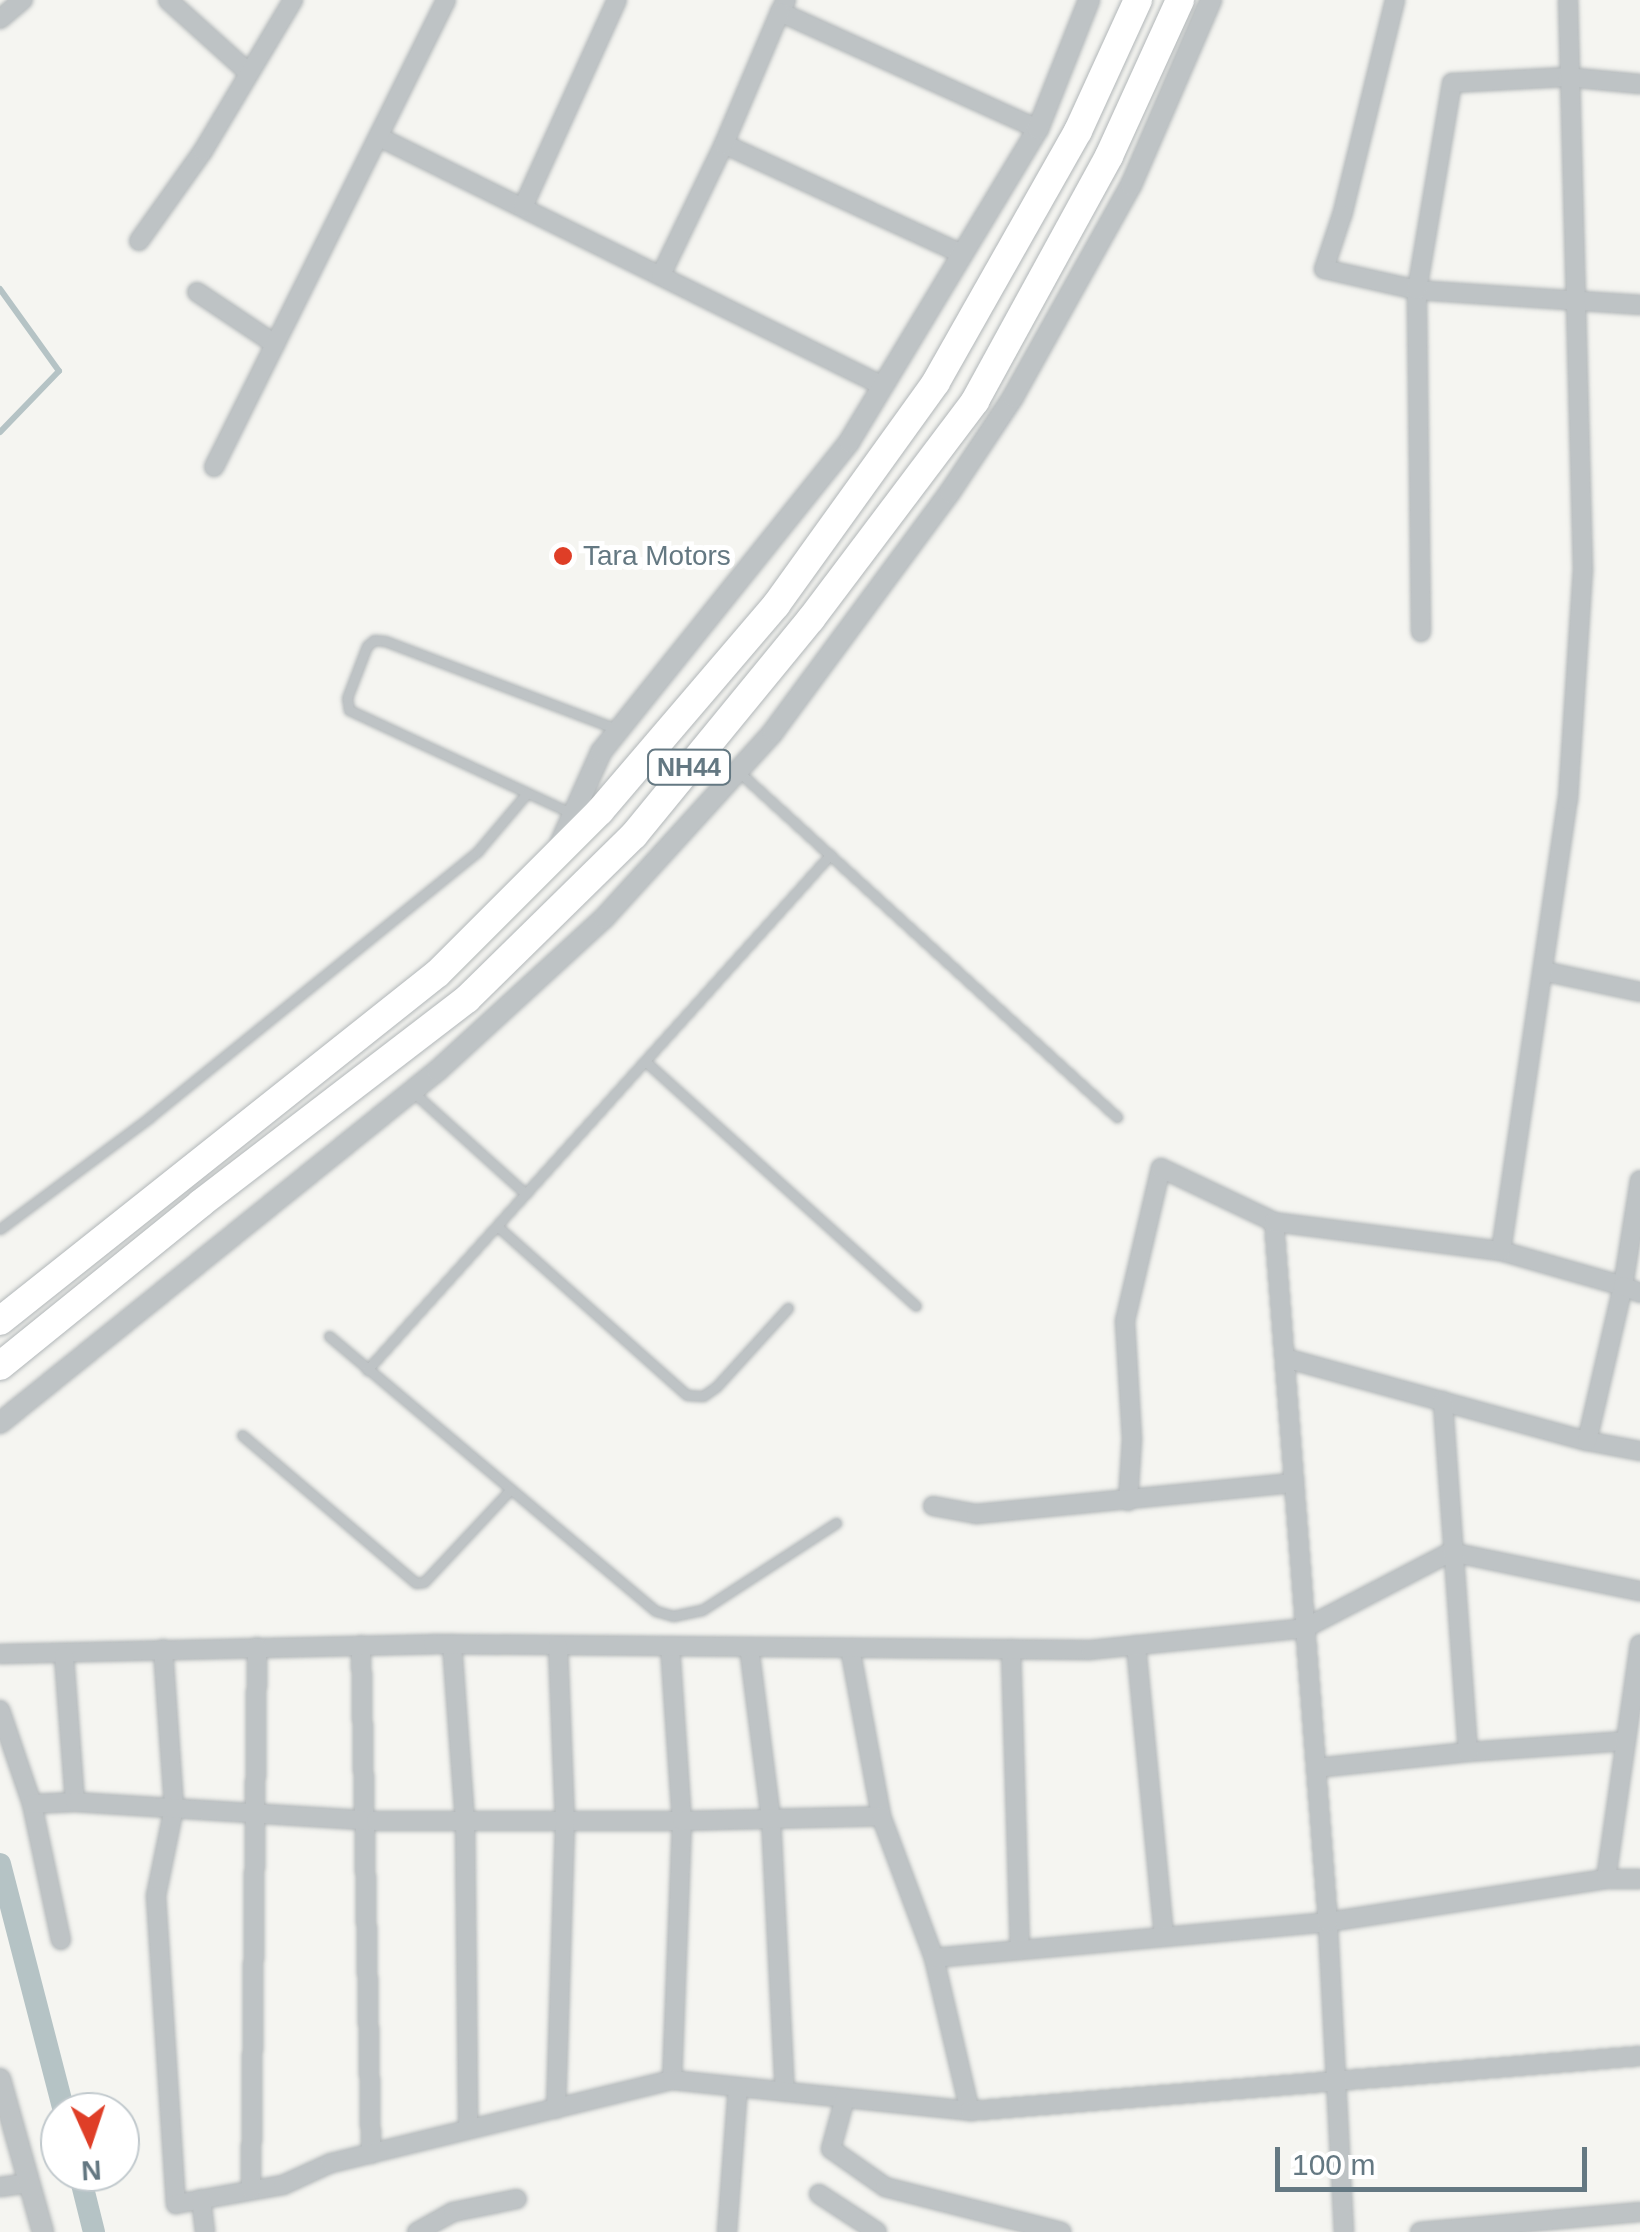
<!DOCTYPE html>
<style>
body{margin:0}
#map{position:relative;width:1640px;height:2232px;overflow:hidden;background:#f5f5f1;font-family:Helvetica,sans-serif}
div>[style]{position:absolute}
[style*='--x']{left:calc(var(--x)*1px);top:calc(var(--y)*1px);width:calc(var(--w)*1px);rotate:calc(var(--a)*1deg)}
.stream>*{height:6px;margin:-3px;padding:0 3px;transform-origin:3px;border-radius:3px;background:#b5c3c5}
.canal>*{height:22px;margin:-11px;padding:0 11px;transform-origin:11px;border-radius:11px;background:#b5c3c5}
.roads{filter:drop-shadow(0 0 2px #b1b6b8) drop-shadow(0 0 2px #b1b6b8)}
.service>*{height:9px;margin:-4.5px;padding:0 4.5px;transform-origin:4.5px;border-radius:4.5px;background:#bec3c5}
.minor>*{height:18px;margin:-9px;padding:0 9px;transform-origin:9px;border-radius:9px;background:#bec3c5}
.tertiary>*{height:20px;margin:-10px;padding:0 10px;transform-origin:10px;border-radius:10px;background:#bec3c5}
.trunk>*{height:28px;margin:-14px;padding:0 14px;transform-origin:14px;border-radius:14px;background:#fff}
.dots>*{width:28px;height:28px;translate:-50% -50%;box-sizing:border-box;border:5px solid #fff;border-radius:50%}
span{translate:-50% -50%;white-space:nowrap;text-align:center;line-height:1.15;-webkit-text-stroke:10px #fff;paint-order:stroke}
.shield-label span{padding:2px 8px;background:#fff;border:2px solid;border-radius:8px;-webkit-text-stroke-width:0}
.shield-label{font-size:25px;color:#647882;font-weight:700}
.poi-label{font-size:28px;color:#647882}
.left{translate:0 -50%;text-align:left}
.north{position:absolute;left:40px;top:2092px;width:100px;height:100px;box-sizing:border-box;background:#fff;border:2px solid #c1c9cd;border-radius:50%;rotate:177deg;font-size:28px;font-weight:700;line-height:40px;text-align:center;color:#647882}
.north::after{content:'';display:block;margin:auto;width:35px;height:45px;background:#df3e27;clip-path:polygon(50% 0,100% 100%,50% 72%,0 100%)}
.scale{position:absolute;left:1275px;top:2147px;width:312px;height:45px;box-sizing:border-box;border:5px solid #647882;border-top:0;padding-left:12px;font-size:30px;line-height:35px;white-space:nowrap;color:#647882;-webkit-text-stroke:8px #fff;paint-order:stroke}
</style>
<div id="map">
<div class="stream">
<i style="--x:0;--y:289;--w:101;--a:54.3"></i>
<i style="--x:59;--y:371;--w:85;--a:134"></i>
</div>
<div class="canal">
<i style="--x:0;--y:1864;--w:256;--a:75.5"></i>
<i style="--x:79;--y:2172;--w:62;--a:76"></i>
</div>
<div class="roads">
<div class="service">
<i style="--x:739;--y:772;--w:512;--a:42.39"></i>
<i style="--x:571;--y:813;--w:245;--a:-155.1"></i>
<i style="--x:349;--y:710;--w:12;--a:-99"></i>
<i style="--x:347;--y:698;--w:56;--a:-69"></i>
<i style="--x:367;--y:646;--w:9;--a:-41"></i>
<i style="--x:374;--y:640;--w:11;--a:5"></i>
<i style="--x:385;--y:641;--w:250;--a:20.8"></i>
<i style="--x:645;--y:1061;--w:365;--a:42.1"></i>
<i style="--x:413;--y:1092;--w:152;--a:42.1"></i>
<i style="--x:497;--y:1226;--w:254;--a:41.7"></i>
<i style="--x:687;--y:1395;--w:16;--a:4"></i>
<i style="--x:703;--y:1396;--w:16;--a:-35"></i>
<i style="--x:716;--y:1387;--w:107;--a:-47.7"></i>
<i style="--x:0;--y:1229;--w:187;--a:-36.7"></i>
<i style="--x:150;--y:1117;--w:422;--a:-39"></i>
<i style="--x:478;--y:851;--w:76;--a:-49.8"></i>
<i style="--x:329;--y:1336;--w:427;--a:40.1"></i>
<i style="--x:656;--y:1611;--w:18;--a:16"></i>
<i style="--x:673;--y:1616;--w:30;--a:-12"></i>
<i style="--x:702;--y:1610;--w:160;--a:-33"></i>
<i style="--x:367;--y:1370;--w:693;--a:-48.04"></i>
<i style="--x:242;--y:1435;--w:228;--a:40.4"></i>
<i style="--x:416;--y:1583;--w:8;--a:-7"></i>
<i style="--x:424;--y:1582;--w:127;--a:-46.9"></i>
</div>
<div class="minor">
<i style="--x:168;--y:0;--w:109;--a:42"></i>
<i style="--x:786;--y:0;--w:13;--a:117"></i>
<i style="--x:780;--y:12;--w:283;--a:24.4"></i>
<i style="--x:1395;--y:0;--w:221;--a:103.8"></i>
<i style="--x:1342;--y:215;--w:57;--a:108.4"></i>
<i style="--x:1324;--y:269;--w:95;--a:12.7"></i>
<i style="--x:1417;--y:290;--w:224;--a:3.8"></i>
<i style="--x:0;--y:19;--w:30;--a:-40"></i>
<i style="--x:379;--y:137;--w:562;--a:26.29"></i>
<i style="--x:724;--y:144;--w:262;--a:24.8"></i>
<i style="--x:523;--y:207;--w:227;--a:-65.6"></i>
<i style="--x:139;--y:241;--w:110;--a:-54.6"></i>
<i style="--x:203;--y:151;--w:176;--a:-59.2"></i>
<i style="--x:661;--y:275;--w:145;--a:-64.3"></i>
<i style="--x:724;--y:144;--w:143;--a:-67"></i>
<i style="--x:197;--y:292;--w:94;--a:33.7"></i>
<i style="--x:214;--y:467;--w:521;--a:-63.58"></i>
<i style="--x:1421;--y:632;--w:342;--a:-90.7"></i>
<i style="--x:1417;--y:290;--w:210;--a:-80.4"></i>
<i style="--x:1452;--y:83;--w:115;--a:-3"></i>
<i style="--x:1567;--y:77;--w:73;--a:5.5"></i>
<i style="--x:1543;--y:971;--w:99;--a:12.2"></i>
<i style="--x:1501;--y:1251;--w:127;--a:16"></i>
<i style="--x:1623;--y:1286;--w:107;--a:-80.9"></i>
<i style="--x:1285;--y:1358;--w:313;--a:15.4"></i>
<i style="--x:1587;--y:1441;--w:54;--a:10.7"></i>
<i style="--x:1587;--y:1441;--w:159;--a:-76.9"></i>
<i style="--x:1623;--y:1286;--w:18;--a:22"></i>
<i style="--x:1128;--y:1501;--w:62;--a:-86.3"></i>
<i style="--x:1132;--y:1439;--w:118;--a:-93.4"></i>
<i style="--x:1125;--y:1321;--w:157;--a:-76.8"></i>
<i style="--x:1161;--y:1168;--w:125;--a:25.5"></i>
<i style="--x:933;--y:1506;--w:44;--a:10.5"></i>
<i style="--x:976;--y:1514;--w:320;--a:-5.6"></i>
<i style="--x:452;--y:1644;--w:177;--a:85.8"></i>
<i style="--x:465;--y:1821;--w:308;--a:89.4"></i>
<i style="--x:361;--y:1645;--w:509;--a:88.87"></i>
<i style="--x:1136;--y:1645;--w:293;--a:84.5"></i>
<i style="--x:670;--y:1646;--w:175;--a:86.1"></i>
<i style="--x:682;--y:1821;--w:259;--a:92.2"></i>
<i style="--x:749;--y:1647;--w:173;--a:82.7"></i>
<i style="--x:771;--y:1819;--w:273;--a:87.1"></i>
<i style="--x:850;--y:1648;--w:171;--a:79.5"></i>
<i style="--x:163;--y:1649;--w:159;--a:86"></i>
<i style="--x:174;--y:1808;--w:90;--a:101.6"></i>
<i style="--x:156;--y:1896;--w:309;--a:86.3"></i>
<i style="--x:176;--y:2204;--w:109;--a:-10.1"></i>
<i style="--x:283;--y:2185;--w:53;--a:-24.6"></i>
<i style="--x:331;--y:2163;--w:351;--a:-13.7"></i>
<i style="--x:672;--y:2080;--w:300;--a:5.9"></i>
<i style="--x:1011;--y:1649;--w:301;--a:88.3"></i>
<i style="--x:0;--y:1654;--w:433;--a:-1.3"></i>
<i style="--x:433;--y:1644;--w:657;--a:0.52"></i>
<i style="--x:1090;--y:1650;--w:216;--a:-5.8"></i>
<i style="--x:1305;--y:1628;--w:165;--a:-27.5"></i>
<i style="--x:1451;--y:1552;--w:193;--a:11.7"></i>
<i style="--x:64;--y:1656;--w:146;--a:85.7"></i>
<i style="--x:0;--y:1710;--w:99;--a:71.2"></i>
<i style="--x:32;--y:1804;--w:139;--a:78"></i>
<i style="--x:1468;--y:1752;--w:158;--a:-4"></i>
<i style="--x:1316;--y:1768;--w:153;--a:-6"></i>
<i style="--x:1468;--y:1752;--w:352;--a:-94.1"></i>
<i style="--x:32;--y:1804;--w:43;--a:-2.7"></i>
<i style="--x:75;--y:1802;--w:302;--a:3.6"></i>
<i style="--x:376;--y:1821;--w:306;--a:0"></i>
<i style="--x:682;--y:1821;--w:199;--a:-1.4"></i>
<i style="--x:881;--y:1816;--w:152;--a:69.5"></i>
<i style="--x:934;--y:1958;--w:157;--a:76.8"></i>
<i style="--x:970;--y:2111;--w:672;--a:-4.69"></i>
<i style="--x:1606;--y:1879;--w:237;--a:-81.8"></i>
<i style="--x:934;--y:1958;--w:396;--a:-5.2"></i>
<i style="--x:1328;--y:1922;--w:281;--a:-8.8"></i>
<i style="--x:1606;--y:1879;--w:34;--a:0"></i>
<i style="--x:845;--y:2098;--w:53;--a:105.4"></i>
<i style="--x:831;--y:2149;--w:66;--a:35.1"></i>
<i style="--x:885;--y:2187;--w:182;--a:14.3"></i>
<i style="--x:556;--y:2109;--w:288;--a:-88.2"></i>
<i style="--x:565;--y:1821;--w:176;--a:-92.3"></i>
<i style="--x:0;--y:2187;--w:29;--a:-8"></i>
<i style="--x:251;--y:2190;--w:543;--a:-89.37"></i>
<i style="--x:819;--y:2194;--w:69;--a:33.2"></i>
<i style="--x:201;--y:2199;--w:33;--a:83"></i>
<i style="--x:417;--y:2232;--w:41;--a:-29.1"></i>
<i style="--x:453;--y:2212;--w:65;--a:-11.5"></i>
<i style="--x:727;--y:2232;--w:145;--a:-85.7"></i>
<i style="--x:1344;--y:2232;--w:310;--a:-93"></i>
<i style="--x:1328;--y:1922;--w:702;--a:-94.41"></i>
<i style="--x:1274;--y:1222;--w:229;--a:7.3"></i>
<i style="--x:1501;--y:1251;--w:456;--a:-81.6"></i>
<i style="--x:1568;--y:800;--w:229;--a:-86.3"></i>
<i style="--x:1583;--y:571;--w:571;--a:-91.5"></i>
<i style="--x:1420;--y:2232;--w:221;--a:-5.2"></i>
</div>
<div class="tertiary">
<i style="--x:559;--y:846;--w:103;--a:-65.9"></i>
<i style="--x:601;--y:752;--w:397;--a:-51.3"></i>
<i style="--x:849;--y:442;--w:366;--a:-58.9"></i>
<i style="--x:1038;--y:129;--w:139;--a:-68.4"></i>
<i style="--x:0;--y:1423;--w:561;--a:-38.85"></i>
<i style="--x:437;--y:1071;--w:226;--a:-42.5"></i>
<i style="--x:604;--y:918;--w:251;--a:-47.7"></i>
<i style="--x:773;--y:732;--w:298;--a:-53.6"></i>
<i style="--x:950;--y:492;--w:114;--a:-56.4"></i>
<i style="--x:1013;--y:397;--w:243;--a:-60.9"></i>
<i style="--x:1131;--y:185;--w:202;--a:-66.6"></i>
<i style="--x:0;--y:2079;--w:159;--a:74.3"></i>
</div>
<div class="trunk">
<i style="--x:0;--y:1321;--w:559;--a:-38.47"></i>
<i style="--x:438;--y:973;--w:229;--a:-45"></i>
<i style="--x:600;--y:811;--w:271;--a:-49.5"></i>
<i style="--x:776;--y:605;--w:274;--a:-54.3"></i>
<i style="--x:936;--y:382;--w:288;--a:-60.5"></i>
<i style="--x:1078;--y:131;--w:144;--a:-65.4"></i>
<i style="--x:0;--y:1366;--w:259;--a:-39"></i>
<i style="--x:201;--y:1203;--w:335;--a:-37.5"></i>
<i style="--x:467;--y:999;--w:234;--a:-44.5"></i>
<i style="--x:634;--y:835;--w:279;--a:-50.7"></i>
<i style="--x:811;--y:619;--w:273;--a:-53"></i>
<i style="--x:975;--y:401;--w:279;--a:-61.3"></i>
<i style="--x:1109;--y:156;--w:171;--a:-65.5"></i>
</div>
</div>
<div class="dots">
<i style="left:563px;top:556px;background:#df3e27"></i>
</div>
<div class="shield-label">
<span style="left:689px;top:767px">NH44</span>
</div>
<div class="poi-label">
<span class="left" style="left:583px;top:556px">Tara Motors</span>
</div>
<div class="north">N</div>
<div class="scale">100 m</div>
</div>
